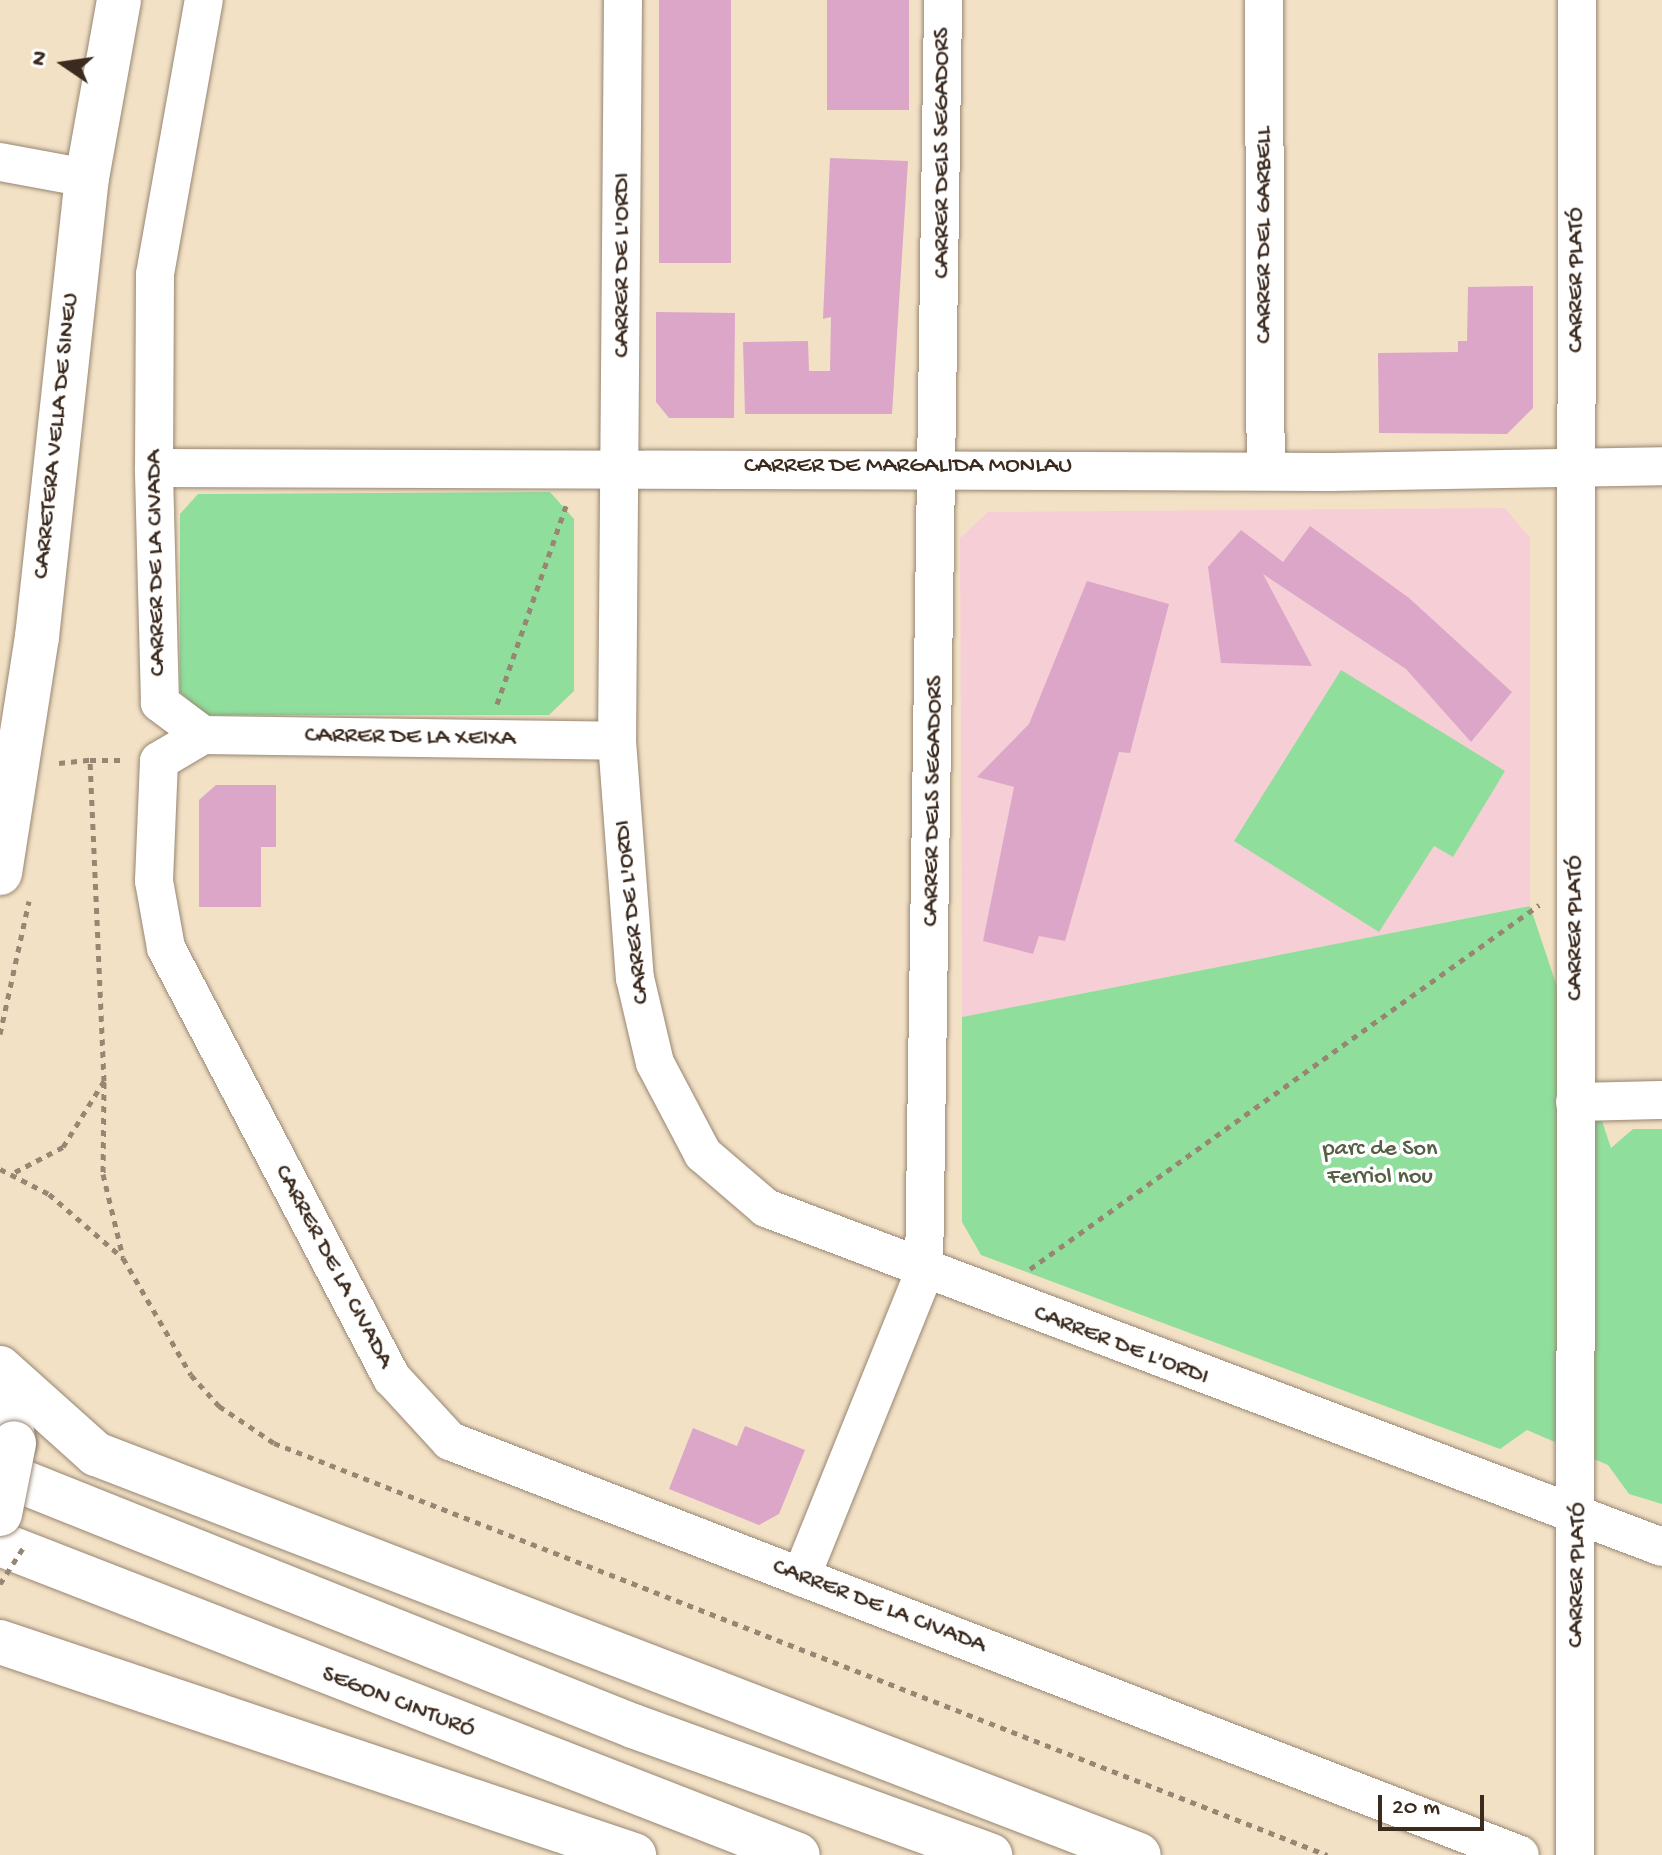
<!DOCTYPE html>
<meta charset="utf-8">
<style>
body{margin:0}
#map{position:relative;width:1662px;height:1855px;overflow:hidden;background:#f3e1c6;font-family:"Gochi Hand",sans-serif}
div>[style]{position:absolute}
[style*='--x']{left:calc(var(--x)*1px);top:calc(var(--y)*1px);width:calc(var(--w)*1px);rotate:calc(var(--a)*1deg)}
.built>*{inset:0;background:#f6cfd6}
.green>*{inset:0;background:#8fde9c}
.building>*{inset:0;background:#dba6c8;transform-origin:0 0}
.path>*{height:5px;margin-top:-2.5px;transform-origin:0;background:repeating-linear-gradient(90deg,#978672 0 6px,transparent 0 12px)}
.roads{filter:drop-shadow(0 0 2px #978672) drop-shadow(0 0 2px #978672)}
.minor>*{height:38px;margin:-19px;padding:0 19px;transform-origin:19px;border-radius:19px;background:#fff}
.major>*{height:44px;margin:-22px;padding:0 22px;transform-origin:22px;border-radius:22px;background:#fff}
.highway>*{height:44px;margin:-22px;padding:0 22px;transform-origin:22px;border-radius:22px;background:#fff}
.path-bridge>*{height:5px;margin-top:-2.5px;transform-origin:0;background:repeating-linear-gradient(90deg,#978672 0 6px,transparent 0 12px)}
.bridges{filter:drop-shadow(0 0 2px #978672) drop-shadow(0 0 2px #978672)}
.major-bridge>*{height:44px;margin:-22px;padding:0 22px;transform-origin:22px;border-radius:22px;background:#fff}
span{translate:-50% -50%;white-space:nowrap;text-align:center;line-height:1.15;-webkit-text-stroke:7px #fff;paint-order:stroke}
.street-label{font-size:24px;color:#3b2a1e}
.park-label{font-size:24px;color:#546044}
.north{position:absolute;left:24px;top:24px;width:80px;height:80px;-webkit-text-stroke:6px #fff;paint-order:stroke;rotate:283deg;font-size:22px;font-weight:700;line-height:32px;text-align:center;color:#3b2a1e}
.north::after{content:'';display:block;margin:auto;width:28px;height:36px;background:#3b2a1e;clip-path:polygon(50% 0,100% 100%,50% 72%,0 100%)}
.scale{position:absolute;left:1378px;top:1795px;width:106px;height:36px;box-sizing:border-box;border:4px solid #3b2a1e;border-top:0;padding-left:10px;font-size:24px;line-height:28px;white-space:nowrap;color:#3b2a1e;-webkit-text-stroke:6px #fff;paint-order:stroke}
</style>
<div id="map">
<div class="built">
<i style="clip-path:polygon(1505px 508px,1530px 538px,1530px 906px,962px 1017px,960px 538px,988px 512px)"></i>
</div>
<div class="green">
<i style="clip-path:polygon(550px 492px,574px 519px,574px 691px,549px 715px,205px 715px,180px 692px,180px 514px,198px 494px)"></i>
<i style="clip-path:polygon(1341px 670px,1505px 771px,1453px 857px,1434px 846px,1379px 932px,1234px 841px)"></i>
<i style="clip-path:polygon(1530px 906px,1611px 1148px,1633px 1129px,1662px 1129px,1662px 1504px,1629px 1494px,1608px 1465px,1527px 1430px,1500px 1449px,981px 1255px,962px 1222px,962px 1017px)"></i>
</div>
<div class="building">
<i style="left:659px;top:0;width:72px;height:263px"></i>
<i style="left:827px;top:0;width:82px;height:110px"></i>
<i style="clip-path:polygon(830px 158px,908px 161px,892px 414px,745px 414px,743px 342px,808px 341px,809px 371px,830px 371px,831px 317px,823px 319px)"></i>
<i style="clip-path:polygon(1533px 286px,1533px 408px,1507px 434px,1379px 433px,1378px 353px,1458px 352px,1458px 341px,1467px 341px,1468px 287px)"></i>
<i style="clip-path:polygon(656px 312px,735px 313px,734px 418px,669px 418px,656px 402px)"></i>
<i style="clip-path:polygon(1310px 526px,1409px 598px,1512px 692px,1471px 742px,1406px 669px,1263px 574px,1312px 666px,1221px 663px,1208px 567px,1241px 530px,1283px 562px)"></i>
<i style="clip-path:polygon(1087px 581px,1169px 604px,1130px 753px,1119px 752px,1065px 941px,1039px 936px,1033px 954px,983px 941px,1014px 787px,977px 777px,1029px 724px)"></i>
<i style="clip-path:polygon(216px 785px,276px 785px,276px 847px,261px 847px,261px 907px,199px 907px,199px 800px)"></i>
<i style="clip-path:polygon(745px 1426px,805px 1450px,779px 1514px,759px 1525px,669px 1489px,693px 1428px,737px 1446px)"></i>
</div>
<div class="path">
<i style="--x:497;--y:704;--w:210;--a:-70.8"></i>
<i style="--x:59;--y:763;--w:31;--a:-6"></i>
<i style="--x:0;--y:1034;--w:136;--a:-77.7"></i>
<i style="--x:104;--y:1082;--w:92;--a:90.6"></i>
<i style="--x:103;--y:1174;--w:85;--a:76.5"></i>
<i style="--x:0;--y:1169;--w:55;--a:27"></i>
<i style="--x:49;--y:1194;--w:98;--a:40.9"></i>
<i style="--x:123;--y:1258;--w:135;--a:59.8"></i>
<i style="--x:191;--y:1375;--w:42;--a:47.9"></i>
<i style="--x:219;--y:1406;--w:66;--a:33.9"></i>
<i style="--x:274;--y:1443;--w:1131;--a:21.37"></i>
<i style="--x:15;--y:1172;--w:54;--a:-27.5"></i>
<i style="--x:63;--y:1147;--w:78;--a:-58.2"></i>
<i style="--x:104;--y:1081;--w:321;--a:-92.5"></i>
<i style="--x:90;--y:760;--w:32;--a:0"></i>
<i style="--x:1030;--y:1269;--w:626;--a:-35.57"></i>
</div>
<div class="roads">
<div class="minor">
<i style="--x:623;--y:0;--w:741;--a:90.46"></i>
<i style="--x:617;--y:741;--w:238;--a:85.7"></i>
<i style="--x:635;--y:978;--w:87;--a:76.8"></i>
<i style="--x:655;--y:1063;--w:103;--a:62.2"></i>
<i style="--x:703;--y:1154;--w:83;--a:40.6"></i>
<i style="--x:766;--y:1208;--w:958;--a:20.72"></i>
<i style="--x:1264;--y:0;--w:470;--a:89.8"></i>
<i style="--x:0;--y:162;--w:88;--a:10.4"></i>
<i style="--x:154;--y:468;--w:1177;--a:0.19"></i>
<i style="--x:1331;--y:472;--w:331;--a:-1"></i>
<i style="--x:203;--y:735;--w:51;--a:149.4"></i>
<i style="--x:159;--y:761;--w:120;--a:92.4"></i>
<i style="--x:154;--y:881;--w:68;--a:79.8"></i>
<i style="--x:166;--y:948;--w:486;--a:62.3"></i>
<i style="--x:392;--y:1378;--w:86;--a:47.4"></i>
<i style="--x:450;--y:1441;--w:1147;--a:21.15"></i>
<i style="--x:203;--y:735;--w:54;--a:-143.3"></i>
<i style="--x:160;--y:703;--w:235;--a:-91.5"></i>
<i style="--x:154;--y:468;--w:194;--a:-89.7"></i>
<i style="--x:155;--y:274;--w:278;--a:-79.9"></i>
<i style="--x:203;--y:735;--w:414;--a:0.8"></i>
<i style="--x:1575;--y:1102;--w:87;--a:-1.3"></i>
<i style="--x:801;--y:1577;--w:329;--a:-68"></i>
<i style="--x:924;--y:1272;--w:1272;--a:-89.14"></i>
<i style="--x:1575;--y:1855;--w:1855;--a:-89.94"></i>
</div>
<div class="major">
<i style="--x:0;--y:873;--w:239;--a:-81.1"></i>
<i style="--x:37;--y:637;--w:462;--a:-83.8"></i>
<i style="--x:87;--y:178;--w:181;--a:-79.8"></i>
<i style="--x:0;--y:1372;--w:72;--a:78.8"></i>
</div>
<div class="highway">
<i style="--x:0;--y:1368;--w:129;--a:41.9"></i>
<i style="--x:96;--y:1454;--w:1117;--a:21.03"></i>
<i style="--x:0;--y:1473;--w:682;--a:21.79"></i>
<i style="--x:633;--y:1726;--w:380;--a:19.9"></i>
<i style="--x:0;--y:1544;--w:856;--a:21.29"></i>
<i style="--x:0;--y:1642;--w:669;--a:18.57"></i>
</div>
</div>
<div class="path-bridge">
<i style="--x:0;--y:1584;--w:43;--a:-57.4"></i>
</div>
<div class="bridges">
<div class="major-bridge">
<i style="--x:0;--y:1514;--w:72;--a:-78.8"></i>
</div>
</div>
<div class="street-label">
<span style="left:943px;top:153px;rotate:-90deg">CARRER DELS SEGADORS</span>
<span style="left:1265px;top:235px;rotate:-90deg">CARRER DEL GARBELL</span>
<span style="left:623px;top:265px;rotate:-90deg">CARRER DE L'ORDI</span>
<span style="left:1577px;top:280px;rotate:-90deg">CARRER PLATÓ</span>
<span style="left:57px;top:436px;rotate:-84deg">CARRETERA VELLA DE SINEU</span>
<span style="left:908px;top:467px">CARRER DE MARGALIDA MONLAU</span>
<span style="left:157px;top:563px;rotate:-91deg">CARRER DE LA CIVADA</span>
<span style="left:410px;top:738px;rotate:1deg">CARRER DE LA XEIXA</span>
<span style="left:934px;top:801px;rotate:-89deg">CARRER DELS SEGADORS</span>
<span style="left:633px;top:912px;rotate:-96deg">CARRER DE L'ORDI</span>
<span style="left:1576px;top:928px;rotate:-90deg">CARRER PLATÓ</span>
<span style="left:333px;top:1267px;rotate:62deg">CARRER DE LA CIVADA</span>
<span style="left:1121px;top:1346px;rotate:21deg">CARRER DE L'ORDI</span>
<span style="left:1578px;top:1575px;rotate:-89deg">CARRER PLATÓ</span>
<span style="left:879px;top:1607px;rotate:21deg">CARRER DE LA CIVADA</span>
<span style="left:398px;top:1703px;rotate:21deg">SEGON CINTURÓ</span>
</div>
<div class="park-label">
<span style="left:1380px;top:1164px">parc de Son<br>Ferriol nou</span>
</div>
<div class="north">N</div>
<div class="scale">20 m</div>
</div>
